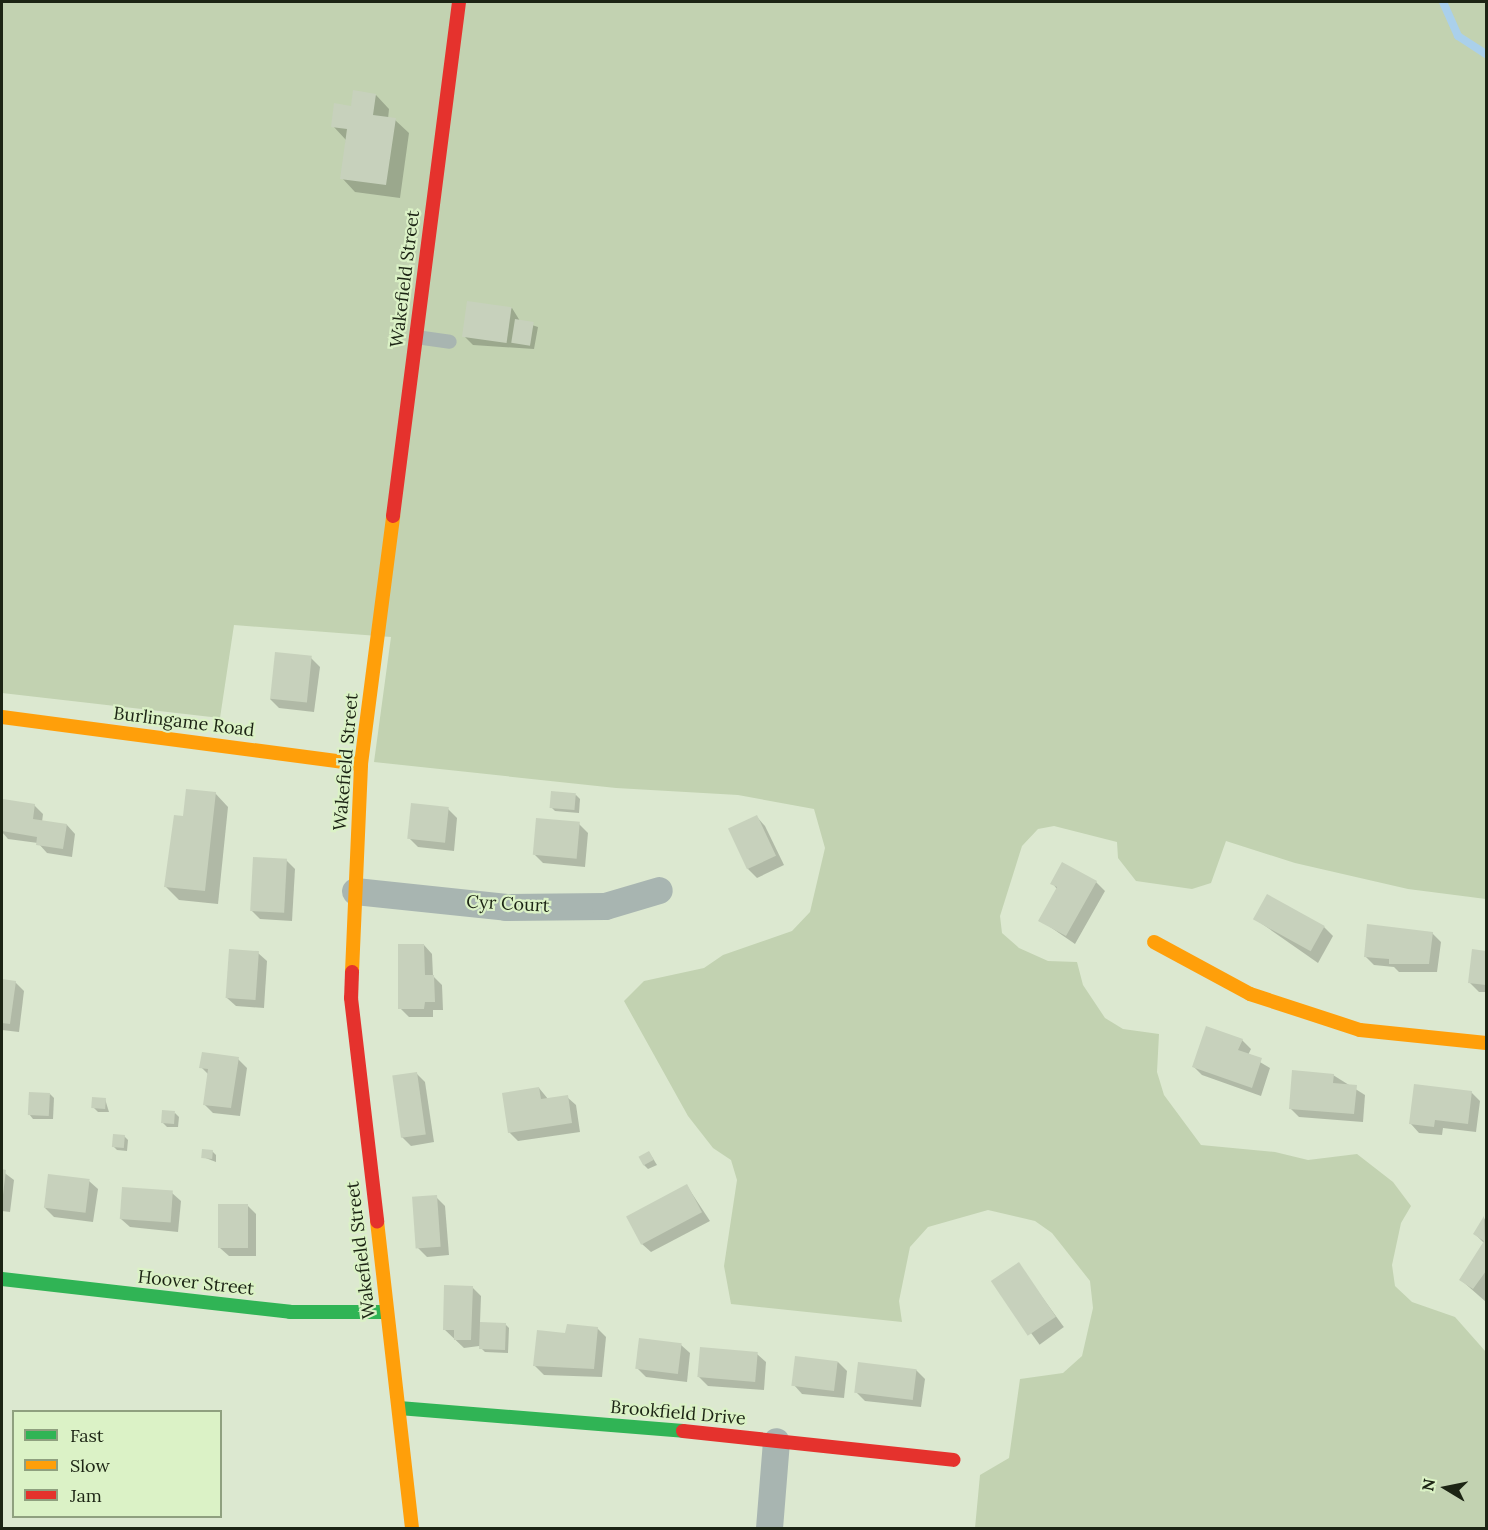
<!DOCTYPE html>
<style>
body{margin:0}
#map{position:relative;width:1488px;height:1530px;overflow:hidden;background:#dce8d0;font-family:Lora,serif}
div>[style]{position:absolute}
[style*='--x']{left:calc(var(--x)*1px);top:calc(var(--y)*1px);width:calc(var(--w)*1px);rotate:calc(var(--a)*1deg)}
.green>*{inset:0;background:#c2d2b1}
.shadow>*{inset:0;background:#0003;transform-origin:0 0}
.stream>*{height:8px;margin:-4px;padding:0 4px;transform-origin:4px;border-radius:4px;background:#aad0eb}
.building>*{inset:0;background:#c7d1bc;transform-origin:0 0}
.lane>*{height:14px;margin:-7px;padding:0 7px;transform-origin:7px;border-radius:7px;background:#a8b5b1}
.street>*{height:27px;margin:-13.5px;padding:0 13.5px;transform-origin:13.5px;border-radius:13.5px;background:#a8b5b1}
.fast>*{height:14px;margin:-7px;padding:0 7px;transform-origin:7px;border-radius:7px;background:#30b455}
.slow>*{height:14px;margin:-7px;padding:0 7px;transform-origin:7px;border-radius:7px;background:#ff9f0a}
.jam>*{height:14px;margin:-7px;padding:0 7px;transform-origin:7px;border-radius:7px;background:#e5322d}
span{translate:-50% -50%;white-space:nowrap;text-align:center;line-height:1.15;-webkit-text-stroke:4.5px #dbf2c6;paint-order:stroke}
.street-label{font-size:18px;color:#1c2414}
.frame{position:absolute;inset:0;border:3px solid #1c2414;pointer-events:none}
.legend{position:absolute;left:12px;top:1410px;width:210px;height:108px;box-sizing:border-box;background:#dbf2c6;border:2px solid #8fa07f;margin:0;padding:8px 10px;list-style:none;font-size:18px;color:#1c2414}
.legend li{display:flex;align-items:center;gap:12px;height:30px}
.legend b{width:30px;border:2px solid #8fa07f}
.north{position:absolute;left:1416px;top:1458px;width:60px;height:60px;-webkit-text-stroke:4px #dbf2c6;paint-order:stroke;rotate:280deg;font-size:16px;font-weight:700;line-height:24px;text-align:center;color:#1c2414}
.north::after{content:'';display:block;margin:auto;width:21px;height:27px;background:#1c2414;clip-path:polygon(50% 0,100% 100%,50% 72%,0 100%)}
</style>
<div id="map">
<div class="green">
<i style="clip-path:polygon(2px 2px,1486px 2px,1486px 899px,1408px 889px,1295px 863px,1226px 841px,1211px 883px,1192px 889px,1136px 881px,1118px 858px,1117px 842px,1054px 826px,1038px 829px,1022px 846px,1000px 916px,1002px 933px,1019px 948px,1048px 961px,1077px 962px,1083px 985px,1105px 1018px,1123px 1029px,1159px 1034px,1157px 1072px,1164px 1095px,1201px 1145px,1275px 1152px,1308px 1160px,1357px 1154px,1393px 1182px,1411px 1206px,1401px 1223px,1392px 1265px,1395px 1286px,1412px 1302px,1455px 1317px,1486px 1352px,1486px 1528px,975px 1528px,980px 1475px,1009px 1458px,1020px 1379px,1063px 1373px,1082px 1356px,1093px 1308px,1090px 1281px,1052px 1233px,1035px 1221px,988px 1210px,928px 1227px,910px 1247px,899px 1301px,902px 1322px,731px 1304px,724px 1266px,737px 1180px,731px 1160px,713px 1148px,688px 1116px,624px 1001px,644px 981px,704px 968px,723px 955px,792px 931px,810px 912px,825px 848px,814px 809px,738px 795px,616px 788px,374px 762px,391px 637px,234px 625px,220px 718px,2px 693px)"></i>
</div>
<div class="shadow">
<i style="clip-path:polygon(376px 95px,389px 109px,388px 119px,395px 120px,409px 133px,400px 198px,355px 192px,342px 178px,346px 140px,333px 126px,352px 108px)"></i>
<i style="clip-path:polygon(512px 308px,520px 321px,538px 327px,534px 349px,473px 345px,465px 337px)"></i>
<i style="clip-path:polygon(311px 658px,320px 667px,314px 712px,279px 708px,270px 699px)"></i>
<i style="clip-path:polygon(215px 793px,228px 807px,218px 904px,179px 900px,165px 886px)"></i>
<i style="clip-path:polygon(576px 795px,580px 799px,579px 813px,555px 811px,551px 807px)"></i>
<i style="clip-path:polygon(4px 801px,34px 805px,43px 814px,42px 822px,67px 825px,75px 834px,72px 857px,47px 853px,38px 843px,8px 839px,2px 832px)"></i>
<i style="clip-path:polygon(448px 809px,457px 818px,454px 851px,418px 847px,409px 838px)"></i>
<i style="clip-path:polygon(757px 817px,765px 826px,784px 865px,757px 878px,748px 869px)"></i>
<i style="clip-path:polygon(579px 824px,588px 833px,585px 867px,543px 863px,534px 854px)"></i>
<i style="clip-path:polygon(286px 860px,295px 869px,292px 921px,260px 919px,251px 910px)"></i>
<i style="clip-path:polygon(1096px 882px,1105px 891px,1075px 944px,1040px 920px,1057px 889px,1052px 883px)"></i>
<i style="clip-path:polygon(1255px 919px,1324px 927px,1333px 936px,1318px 963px)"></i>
<i style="clip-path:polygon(1432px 933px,1441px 942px,1437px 972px,1399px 972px,1394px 967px,1374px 965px,1365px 956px)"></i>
<i style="clip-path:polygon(424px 945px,432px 954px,433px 976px,442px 985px,443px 1010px,433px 1010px,433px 1017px,409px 1017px,400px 1008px)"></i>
<i style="clip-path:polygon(1473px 951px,1486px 952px,1486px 992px,1479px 992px,1470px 983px)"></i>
<i style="clip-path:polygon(258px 953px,267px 961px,264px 1008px,236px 1006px,227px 998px)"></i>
<i style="clip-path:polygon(2px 981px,15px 982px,24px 991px,19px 1032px,2px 1030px)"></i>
<i style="clip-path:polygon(1242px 1040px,1251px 1049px,1248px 1055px,1270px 1068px,1261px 1096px,1202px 1075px,1193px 1066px)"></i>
<i style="clip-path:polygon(238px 1059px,247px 1068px,240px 1116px,213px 1113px,204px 1104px,208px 1074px,201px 1067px)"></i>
<i style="clip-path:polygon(417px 1074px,425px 1082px,434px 1142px,411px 1146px,402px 1137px)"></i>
<i style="clip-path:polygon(1333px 1075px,1365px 1095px,1363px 1122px,1299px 1117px,1290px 1108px)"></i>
<i style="clip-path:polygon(539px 1088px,548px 1099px,567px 1097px,576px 1105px,580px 1132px,518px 1141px,509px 1132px)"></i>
<i style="clip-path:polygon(1471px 1092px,1480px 1101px,1476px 1132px,1443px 1128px,1442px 1135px,1419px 1133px,1411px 1124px)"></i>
<i style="clip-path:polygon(50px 1094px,54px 1098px,53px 1119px,33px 1119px,29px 1114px)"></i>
<i style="clip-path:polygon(105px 1099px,109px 1112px,98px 1112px,94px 1108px)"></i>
<i style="clip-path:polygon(175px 1113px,179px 1117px,178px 1127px,167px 1127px,163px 1123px)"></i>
<i style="clip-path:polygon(124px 1136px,128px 1140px,127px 1151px,117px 1150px,113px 1146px)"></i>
<i style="clip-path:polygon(212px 1151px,216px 1155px,216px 1162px,203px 1157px)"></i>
<i style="clip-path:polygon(649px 1152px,657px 1165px,648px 1169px,644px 1165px)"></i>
<i style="clip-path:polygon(2px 1171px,14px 1180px,10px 1212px,2px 1211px)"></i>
<i style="clip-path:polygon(89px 1181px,98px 1189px,93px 1222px,54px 1217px,45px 1208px)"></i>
<i style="clip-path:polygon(687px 1186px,710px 1221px,651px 1252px,642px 1244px)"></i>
<i style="clip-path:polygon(172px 1193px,181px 1201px,178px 1232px,130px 1227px,121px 1219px)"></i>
<i style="clip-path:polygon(436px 1197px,445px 1206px,449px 1255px,427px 1257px,418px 1248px)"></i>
<i style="clip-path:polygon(247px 1205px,256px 1214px,256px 1256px,229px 1256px,220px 1248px)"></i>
<i style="clip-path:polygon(1485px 1218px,1486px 1219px,1486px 1302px,1461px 1280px,1484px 1243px,1475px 1234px)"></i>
<i style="left:1018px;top:1264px;width:78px;height:30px;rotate:54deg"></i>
<i style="clip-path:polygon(472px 1287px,481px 1296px,480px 1323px,505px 1324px,509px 1328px,508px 1353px,485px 1352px,479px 1346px,464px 1348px,444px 1329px)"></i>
<i style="clip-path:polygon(597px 1328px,606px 1337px,602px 1377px,544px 1375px,535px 1366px)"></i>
<i style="clip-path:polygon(681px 1345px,690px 1353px,687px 1382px,646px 1377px,637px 1368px)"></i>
<i style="clip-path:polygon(757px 1354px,766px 1362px,764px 1390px,708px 1386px,699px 1377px)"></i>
<i style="clip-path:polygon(838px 1362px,847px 1371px,844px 1398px,802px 1394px,794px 1385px)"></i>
<i style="clip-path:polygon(916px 1370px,925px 1379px,921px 1407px,865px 1401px,856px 1392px)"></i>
</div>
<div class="stream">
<i style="--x:1443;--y:2;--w:37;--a:66"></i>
<i style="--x:1458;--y:36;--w:33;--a:33"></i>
</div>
<div class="building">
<i style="clip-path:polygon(353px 90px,376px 94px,373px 115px,396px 118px,386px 185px,340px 179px,347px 129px,331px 127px,334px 103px,351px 106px)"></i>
<i style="left:467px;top:301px;width:45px;height:36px;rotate:8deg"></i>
<i style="left:515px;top:319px;width:19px;height:24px;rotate:9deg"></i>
<i style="left:275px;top:652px;width:37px;height:47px;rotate:6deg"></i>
<i style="clip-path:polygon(186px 789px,216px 792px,205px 891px,164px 887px,174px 815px,183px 816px)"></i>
<i style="left:551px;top:791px;width:25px;height:17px;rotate:5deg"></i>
<i style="clip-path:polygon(3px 799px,35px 804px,33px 819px,67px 824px,63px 849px,36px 845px,37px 837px,2px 831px)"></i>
<i style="left:411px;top:803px;width:38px;height:36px;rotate:6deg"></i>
<i style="left:757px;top:815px;width:45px;height:32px;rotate:65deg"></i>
<i style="left:536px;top:818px;width:44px;height:37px;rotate:5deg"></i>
<i style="left:253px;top:857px;width:34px;height:54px;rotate:3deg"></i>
<i style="clip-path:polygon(1062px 862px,1097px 881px,1066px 936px,1038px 921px,1057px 887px,1050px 884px)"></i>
<i style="left:1267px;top:894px;width:66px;height:29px;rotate:29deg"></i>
<i style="clip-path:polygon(1367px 924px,1433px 932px,1429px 964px,1389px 964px,1389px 959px,1364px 957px)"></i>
<i style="clip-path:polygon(398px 944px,424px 944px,425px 975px,434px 975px,435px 1002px,425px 1002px,424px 1009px,398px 1009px)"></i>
<i style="left:229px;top:949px;width:30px;height:49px;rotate:4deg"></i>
<i style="clip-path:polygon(1472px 949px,1486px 951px,1486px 985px,1468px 983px)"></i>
<i style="clip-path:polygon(2px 979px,16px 981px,10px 1024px,2px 1023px)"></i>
<i style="clip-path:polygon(1206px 1026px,1243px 1039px,1238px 1050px,1262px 1058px,1252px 1088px,1192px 1067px)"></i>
<i style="clip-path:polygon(202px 1052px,239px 1057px,231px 1108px,203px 1105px,208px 1069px,199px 1068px)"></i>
<i style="clip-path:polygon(1292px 1070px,1334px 1074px,1333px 1083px,1357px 1085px,1354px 1114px,1289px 1109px)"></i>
<i style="left:417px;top:1072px;width:63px;height:25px;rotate:82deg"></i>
<i style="clip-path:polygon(1414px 1084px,1472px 1091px,1468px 1124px,1435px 1120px,1434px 1127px,1409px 1124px)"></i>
<i style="clip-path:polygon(539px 1087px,541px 1099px,568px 1095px,572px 1123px,508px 1133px,502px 1093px)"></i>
<i style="left:29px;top:1092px;width:21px;height:23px;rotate:3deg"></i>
<i style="left:92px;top:1097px;width:14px;height:11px;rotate:4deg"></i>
<i style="left:162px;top:1110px;width:13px;height:13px;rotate:4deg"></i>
<i style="left:113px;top:1134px;width:12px;height:13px;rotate:5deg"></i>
<i style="left:202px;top:1149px;width:11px;height:9px;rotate:5deg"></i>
<i style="left:649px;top:1151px;width:10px;height:12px;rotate:61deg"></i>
<i style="clip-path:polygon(2px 1169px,6px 1170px,3px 1195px,2px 1195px)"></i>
<i style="left:48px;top:1174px;width:42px;height:34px;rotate:7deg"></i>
<i style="left:687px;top:1184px;width:32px;height:69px;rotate:62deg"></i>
<i style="left:122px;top:1187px;width:51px;height:32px;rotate:4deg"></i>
<i style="left:437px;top:1195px;width:52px;height:25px;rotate:86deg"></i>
<i style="left:218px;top:1204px;width:30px;height:44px"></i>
<i style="clip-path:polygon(1484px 1216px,1486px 1271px,1473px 1289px,1459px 1280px,1484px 1241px,1473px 1234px)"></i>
<i style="left:1019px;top:1262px;width:66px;height:34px;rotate:56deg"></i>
<i style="clip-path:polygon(444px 1285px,473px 1286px,471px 1340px,454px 1340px,454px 1330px,443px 1330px)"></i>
<i style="left:480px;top:1322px;width:26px;height:27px;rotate:2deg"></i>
<i style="clip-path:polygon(567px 1324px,598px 1327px,594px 1369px,533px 1366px,537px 1330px,565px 1333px)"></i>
<i style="left:639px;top:1338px;width:43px;height:31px;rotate:7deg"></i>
<i style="left:700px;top:1347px;width:58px;height:30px;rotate:5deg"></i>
<i style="left:795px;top:1356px;width:43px;height:30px;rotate:7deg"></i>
<i style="left:858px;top:1362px;width:59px;height:31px;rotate:7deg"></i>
</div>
<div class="lane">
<i style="--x:416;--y:337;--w:34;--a:8"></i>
</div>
<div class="street">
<i style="--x:355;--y:891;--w:152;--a:6"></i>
<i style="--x:506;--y:907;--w:99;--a:-0.6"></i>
<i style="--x:605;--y:906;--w:56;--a:-16.5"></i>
<i style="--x:769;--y:1528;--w:87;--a:-85.4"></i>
</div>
<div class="fast">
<i style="--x:2;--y:1279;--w:290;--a:6.5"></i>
<i style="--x:290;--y:1312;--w:96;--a:0"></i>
<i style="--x:399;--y:1408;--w:285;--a:4.6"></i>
</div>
<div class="slow">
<i style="--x:2;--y:717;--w:362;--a:7.5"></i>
<i style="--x:1154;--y:942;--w:109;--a:28.4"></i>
<i style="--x:1250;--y:994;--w:116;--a:18.1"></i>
<i style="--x:1360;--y:1030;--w:127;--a:5.9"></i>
<i style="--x:352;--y:972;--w:208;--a:-87.5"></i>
<i style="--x:361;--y:764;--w:250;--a:-82.6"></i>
<i style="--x:377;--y:1221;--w:309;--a:83.5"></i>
</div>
<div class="jam">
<i style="--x:393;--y:516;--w:518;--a:-82.68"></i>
<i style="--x:352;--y:972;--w:26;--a:92"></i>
<i style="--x:351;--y:998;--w:225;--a:83.3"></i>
<i style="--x:683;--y:1431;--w:272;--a:6.1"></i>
</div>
<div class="street-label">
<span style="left:405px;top:279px;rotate:-83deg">Wakefield Street</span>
<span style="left:184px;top:722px;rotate:7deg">Burlingame Road</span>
<span style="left:346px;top:762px;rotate:-85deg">Wakefield Street</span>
<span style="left:508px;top:904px;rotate:3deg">Cyr Court</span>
<span style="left:361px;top:1250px;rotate:-97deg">Wakefield Street</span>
<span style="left:196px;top:1283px;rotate:6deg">Hoover Street</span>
<span style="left:678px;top:1413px;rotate:5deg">Brookfield Drive</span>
</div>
<div class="frame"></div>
<ul class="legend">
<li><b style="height:8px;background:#30b455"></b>Fast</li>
<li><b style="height:8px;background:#ff9f0a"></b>Slow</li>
<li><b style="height:8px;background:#e5322d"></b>Jam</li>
</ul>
<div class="north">N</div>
</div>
